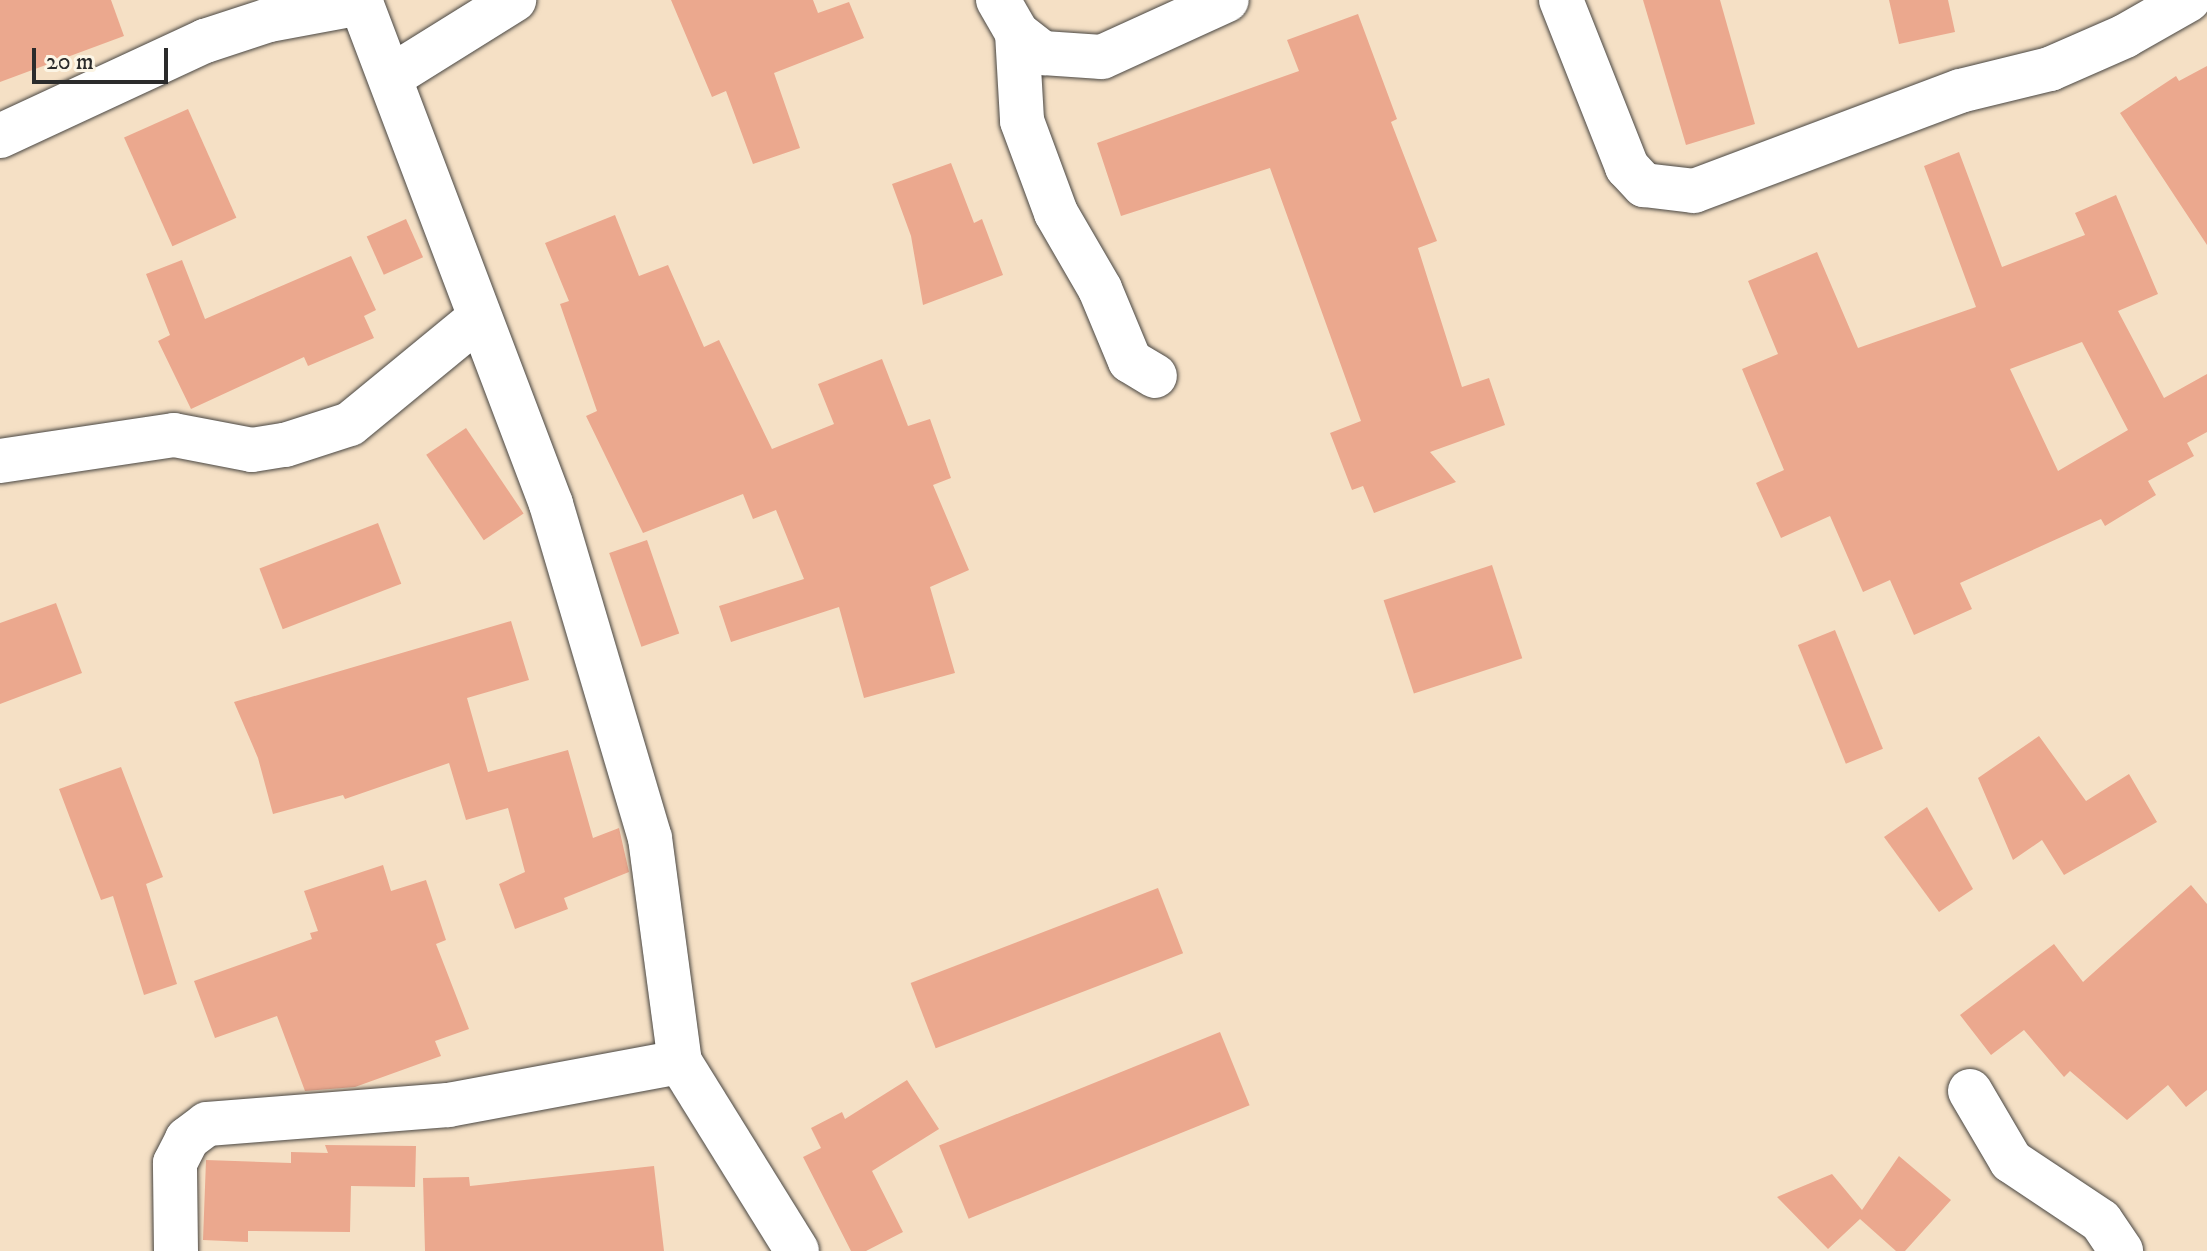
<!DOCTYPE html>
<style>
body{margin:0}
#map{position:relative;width:2207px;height:1251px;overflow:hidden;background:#f5e0c5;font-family:"IM FELL DW Pica",serif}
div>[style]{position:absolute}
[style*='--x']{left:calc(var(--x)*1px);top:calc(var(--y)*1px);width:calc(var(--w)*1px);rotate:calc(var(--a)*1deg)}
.building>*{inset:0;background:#eba88e;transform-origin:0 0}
.roads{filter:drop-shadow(0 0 2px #494642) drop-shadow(0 0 2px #494642)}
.minor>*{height:44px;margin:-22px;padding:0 22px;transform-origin:22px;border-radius:22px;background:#fff}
span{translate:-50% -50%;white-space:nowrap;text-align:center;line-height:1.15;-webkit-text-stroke:6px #fcf5e5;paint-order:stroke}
.scale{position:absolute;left:32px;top:48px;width:136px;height:36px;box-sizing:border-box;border:4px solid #2b2b2b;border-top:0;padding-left:10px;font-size:24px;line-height:28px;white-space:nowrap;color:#2b2b2b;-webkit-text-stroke:6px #fcf5e5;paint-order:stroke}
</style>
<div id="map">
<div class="building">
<i style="clip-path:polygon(0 0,111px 0,124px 36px,0 82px)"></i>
<i style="clip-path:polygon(671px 0,813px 0,818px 13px,849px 2px,864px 38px,774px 73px,800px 148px,753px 164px,726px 91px,712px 97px)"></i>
<i style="clip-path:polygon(1643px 0,1720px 0,1755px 124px,1686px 145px)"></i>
<i style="clip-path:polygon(1889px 0,1948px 0,1955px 32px,1899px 44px)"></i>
<i style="clip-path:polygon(1358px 14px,1397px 119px,1391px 122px,1437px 241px,1418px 248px,1462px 387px,1489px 378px,1505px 425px,1430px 452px,1456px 482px,1374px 513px,1363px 486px,1352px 490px,1330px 433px,1361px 421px,1270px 168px,1121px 216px,1097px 143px,1299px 71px,1287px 40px)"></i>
<i style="clip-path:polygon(2207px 66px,2207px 245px,2120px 113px,2176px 76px,2179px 81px)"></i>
<i style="left:188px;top:109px;width:119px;height:70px;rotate:66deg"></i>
<i style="clip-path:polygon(evenodd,1959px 152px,2002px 267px,2085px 235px,2075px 213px,2116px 195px,2158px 294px,2118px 311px,2164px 398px,2207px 374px,2207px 432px,2187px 443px,2194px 456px,2148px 481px,2156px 495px,2105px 526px,2101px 519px,1960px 583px,1972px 609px,1914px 635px,1890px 580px,1863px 592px,1830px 516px,1781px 538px,1756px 483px,1784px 470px,1742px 369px,1778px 354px,1748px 281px,1817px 252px,1858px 348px,1976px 307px,1924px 166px,1959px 152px,2082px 342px,2128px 430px,2058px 471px,2010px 369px,2082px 342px)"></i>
<i style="clip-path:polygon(951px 163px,974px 223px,982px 219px,1003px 275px,923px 305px,911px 236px,892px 184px)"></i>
<i style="clip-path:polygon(615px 215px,639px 276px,668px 265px,704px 347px,719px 340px,772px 449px,834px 424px,818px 384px,882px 359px,908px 426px,930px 419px,951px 478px,933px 485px,969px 570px,930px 587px,955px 673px,864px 698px,839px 607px,731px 642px,719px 606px,804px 579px,776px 510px,753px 519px,743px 494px,643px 533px,586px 416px,597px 411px,560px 304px,569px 301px,545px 243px)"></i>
<i style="left:406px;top:219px;width:42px;height:43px;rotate:66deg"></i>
<i style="clip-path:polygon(351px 256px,376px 310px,364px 316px,374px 338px,308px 366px,304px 357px,191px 409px,158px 341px,170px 335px,146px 274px,182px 260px,205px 319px)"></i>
<i style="left:466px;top:428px;width:103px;height:48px;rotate:56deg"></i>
<i style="left:378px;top:523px;width:65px;height:127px;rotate:69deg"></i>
<i style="left:647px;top:540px;width:99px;height:40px;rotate:71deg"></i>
<i style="left:1492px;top:565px;width:98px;height:114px;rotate:72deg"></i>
<i style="clip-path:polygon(56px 603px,82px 673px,0 704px,0 623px)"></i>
<i style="clip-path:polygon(511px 621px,529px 680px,467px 698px,488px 772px,568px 750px,593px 838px,619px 828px,629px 872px,564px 898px,568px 909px,515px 929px,499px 884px,525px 872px,508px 808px,466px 820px,449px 763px,345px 799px,343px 795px,273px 814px,258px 758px,234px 702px)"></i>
<i style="left:1835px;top:630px;width:128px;height:40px;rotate:68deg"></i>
<i style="clip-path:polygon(2039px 736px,2086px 801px,2129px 774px,2157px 822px,2064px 875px,2042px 840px,2013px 860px,1978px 778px)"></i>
<i style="clip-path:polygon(121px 767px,163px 877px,146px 884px,177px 984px,144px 995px,113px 896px,101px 900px,59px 789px)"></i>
<i style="clip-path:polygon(1927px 807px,1973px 889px,1939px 912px,1884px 837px)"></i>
<i style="clip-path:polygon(383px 865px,391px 891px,426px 880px,446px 940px,436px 944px,469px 1029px,435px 1041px,441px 1056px,355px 1087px,305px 1091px,277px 1016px,215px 1038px,194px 981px,312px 939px,310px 933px,318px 931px,304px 891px)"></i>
<i style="clip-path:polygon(2191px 885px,2207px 904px,2207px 1090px,2186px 1107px,2168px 1085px,2127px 1120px,2070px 1071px,2064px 1077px,2024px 1030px,1991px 1055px,1960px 1015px,2054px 944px,2083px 982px)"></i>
<i style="left:1158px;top:888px;width:70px;height:265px;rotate:69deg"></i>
<i style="left:1220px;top:1032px;width:79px;height:303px;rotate:68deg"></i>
<i style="clip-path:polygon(907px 1080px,939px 1129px,872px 1171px,903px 1232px,866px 1251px,851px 1251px,803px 1157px,821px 1148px,811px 1128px,842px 1112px,845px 1119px)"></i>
<i style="clip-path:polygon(325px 1145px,416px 1146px,415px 1187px,351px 1186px,350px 1232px,248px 1231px,248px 1242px,203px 1240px,206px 1160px,291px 1163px,291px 1152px,328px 1153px)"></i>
<i style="clip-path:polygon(1899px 1156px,1951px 1200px,1905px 1251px,1896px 1251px,1860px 1219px,1828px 1249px,1777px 1197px,1832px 1174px,1862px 1210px)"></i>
<i style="clip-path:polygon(654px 1166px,664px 1251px,425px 1251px,423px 1178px,469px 1177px,470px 1186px)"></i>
</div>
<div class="roads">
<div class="minor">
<i style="--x:360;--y:0;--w:539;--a:69.24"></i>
<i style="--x:551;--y:504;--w:348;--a:73.5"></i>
<i style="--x:650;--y:838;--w:226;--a:82.4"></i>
<i style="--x:680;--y:1062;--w:222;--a:58.2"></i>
<i style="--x:998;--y:0;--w:38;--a:60"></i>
<i style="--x:1017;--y:33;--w:88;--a:86.7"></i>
<i style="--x:1022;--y:121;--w:98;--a:69.7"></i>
<i style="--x:1056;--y:213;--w:88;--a:59.9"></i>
<i style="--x:1100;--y:289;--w:78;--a:67.4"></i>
<i style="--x:1130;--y:361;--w:29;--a:31"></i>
<i style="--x:1561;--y:0;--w:180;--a:68.4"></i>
<i style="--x:1627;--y:167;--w:25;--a:47"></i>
<i style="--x:1644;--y:185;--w:50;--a:6.8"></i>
<i style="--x:1694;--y:191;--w:284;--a:-20.6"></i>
<i style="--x:1960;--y:91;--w:93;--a:-13.7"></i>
<i style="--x:2050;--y:69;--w:82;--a:-23.7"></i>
<i style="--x:2125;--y:36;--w:73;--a:-29.7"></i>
<i style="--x:1017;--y:33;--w:33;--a:38"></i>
<i style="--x:1043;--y:53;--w:59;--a:3.9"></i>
<i style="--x:1102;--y:57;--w:137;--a:-24.5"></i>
<i style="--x:392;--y:76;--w:144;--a:-31.9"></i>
<i style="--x:0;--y:136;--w:226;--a:-24.9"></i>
<i style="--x:205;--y:41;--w:67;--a:-18.2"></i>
<i style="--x:269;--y:20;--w:94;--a:-10.5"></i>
<i style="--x:0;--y:461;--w:176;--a:-8.5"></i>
<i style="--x:174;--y:435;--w:79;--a:10.9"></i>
<i style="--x:252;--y:450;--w:33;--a:-9"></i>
<i style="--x:285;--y:445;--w:68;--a:-17.9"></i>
<i style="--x:350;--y:424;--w:167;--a:-39.4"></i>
<i style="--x:1970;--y:1091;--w:81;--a:59.6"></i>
<i style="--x:2011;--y:1161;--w:108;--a:33.7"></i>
<i style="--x:2101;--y:1221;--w:36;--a:56"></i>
<i style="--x:176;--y:1251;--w:88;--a:-90.7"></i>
<i style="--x:175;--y:1163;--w:27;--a:-63"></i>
<i style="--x:187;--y:1139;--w:25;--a:-37"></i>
<i style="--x:207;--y:1124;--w:242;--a:-4.5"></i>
<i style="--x:448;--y:1105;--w:236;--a:-10.5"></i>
</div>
</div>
<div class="scale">20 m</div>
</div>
